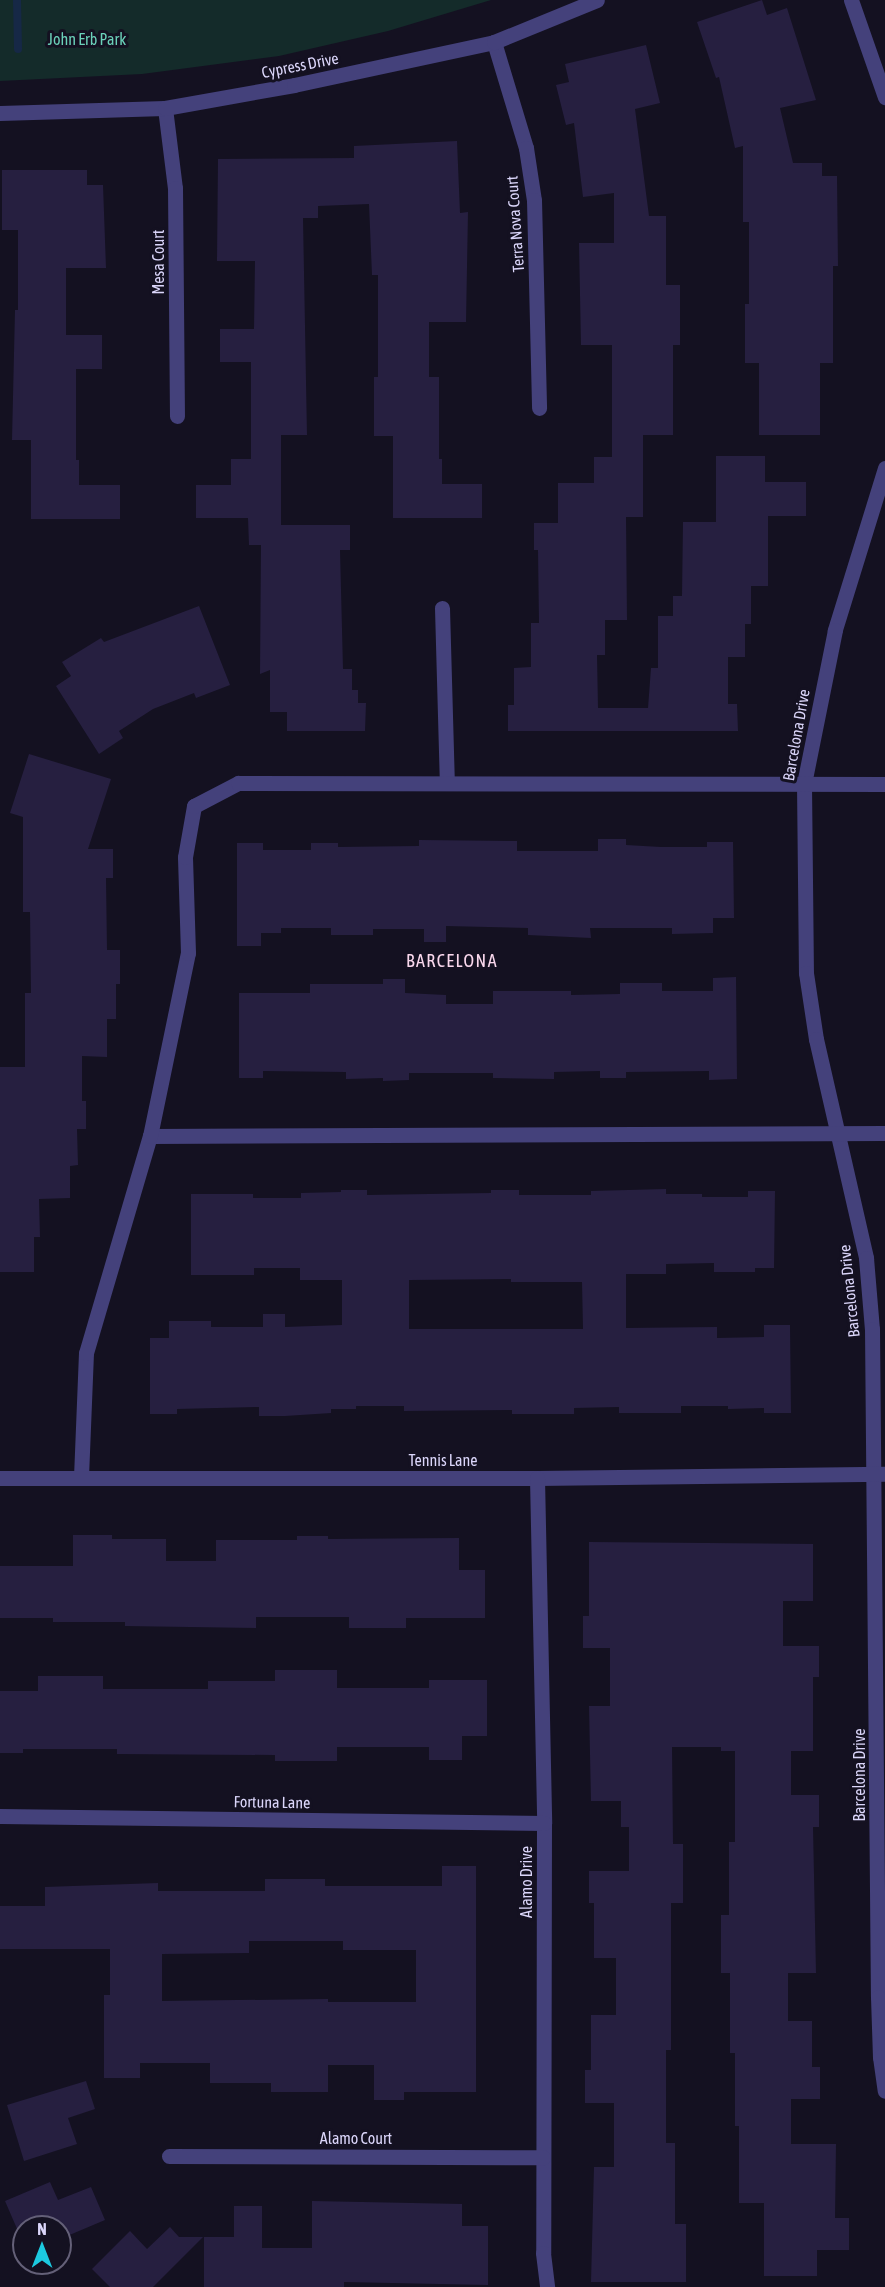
<!DOCTYPE html>
<style>
body{margin:0}
#map{position:relative;width:885px;height:2287px;overflow:hidden;background:#141121;font-family:"Asap Condensed",sans-serif}
div>[style]{position:absolute}
[style*='--x']{left:calc(var(--x)*1px);top:calc(var(--y)*1px);width:calc(var(--w)*1px);rotate:calc(var(--a)*1deg)}
.green>*{inset:0;background:#142b2a}
.stream>*{height:8px;margin:-4px;padding:0 4px;transform-origin:4px;border-radius:4px;background:#162846}
.building>*{inset:0;background:#261f40}
.minor>*{height:15px;margin:-7.5px;padding:0 7.5px;transform-origin:7.5px;border-radius:7.5px;background:#44417b}
span{translate:-50% -50%;white-space:nowrap;text-align:center;line-height:1.15;-webkit-text-stroke:6px #141121;paint-order:stroke}
.park-label{font-size:16px;color:#6bd1b9}
.street-label{font-size:16px;color:#dbd6fa}
.neighbourhood-label{font-size:18px;color:#fad8ed;letter-spacing:1.5px}
.north{position:absolute;left:12px;top:2215px;width:60px;height:60px;box-sizing:border-box;background:#141121;border:2px solid #646078;border-radius:50%;rotate:0deg;font-size:16px;font-weight:700;line-height:24px;text-align:center;color:#dbd6fa}
.north::after{content:'';display:block;margin:auto;width:21px;height:27px;background:#1cc9e0;clip-path:polygon(50% 0,100% 100%,50% 72%,0 100%)}
</style>
<div id="map">
<div class="green">
<i style="clip-path:polygon(0 0,491px 0,388px 31px,279px 56px,142px 74px,0 81px)"></i>
</div>
<div class="stream">
<i style="--x:17;--y:0;--w:49;--a:88.8"></i>
</div>
<div class="building">
<i style="clip-path:polygon(762px 0,767px 15px,787px 8px,816px 100px,780px 108px,793px 163px,822px 163px,822px 176px,837px 176px,838px 266px,833px 266px,833px 363px,820px 363px,820px 435px,759px 435px,759px 363px,745px 363px,745px 304px,749px 304px,749px 222px,743px 222px,743px 146px,735px 148px,719px 77px,716px 78px,697px 22px)"></i>
<i style="clip-path:polygon(646px 45px,660px 103px,635px 109px,649px 216px,666px 216px,666px 285px,680px 285px,680px 345px,673px 345px,673px 435px,643px 435px,643px 517px,626px 517px,627px 620px,605px 620px,605px 655px,597px 655px,598px 708px,648px 708px,651px 668px,658px 668px,658px 616px,673px 616px,673px 596px,682px 596px,683px 522px,716px 522px,716px 456px,765px 456px,765px 482px,806px 482px,806px 516px,768px 516px,768px 586px,751px 586px,751px 624px,745px 624px,745px 657px,728px 657px,728px 704px,737px 704px,738px 731px,508px 731px,508px 705px,514px 705px,514px 668px,531px 667px,531px 623px,539px 623px,538px 550px,534px 550px,534px 523px,558px 523px,558px 483px,594px 483px,594px 457px,612px 457px,612px 345px,581px 345px,579px 243px,614px 243px,614px 193px,583px 197px,574px 123px,566px 125px,556px 85px,569px 82px,565px 64px)"></i>
<i style="clip-path:polygon(457px 141px,460px 213px,468px 212px,466px 322px,429px 322px,429px 377px,439px 377px,439px 459px,442px 459px,442px 484px,482px 484px,482px 518px,393px 518px,393px 436px,374px 436px,374px 377px,378px 377px,378px 275px,372px 275px,369px 204px,318px 206px,318px 218px,303px 218px,307px 435px,281px 435px,281px 525px,350px 525px,350px 550px,340px 550px,343px 669px,352px 669px,352px 690px,358px 690px,358px 703px,366px 703px,365px 731px,287px 731px,287px 712px,270px 712px,270px 670px,260px 674px,261px 545px,249px 545px,248px 518px,196px 518px,196px 485px,231px 485px,231px 459px,251px 459px,251px 362px,220px 362px,220px 329px,254px 329px,255px 261px,217px 261px,218px 159px,354px 158px,354px 146px)"></i>
<i style="clip-path:polygon(2px 170px,87px 170px,87px 185px,103px 185px,106px 268px,66px 268px,66px 335px,102px 335px,102px 369px,76px 369px,76px 460px,79px 460px,79px 485px,120px 485px,120px 519px,31px 519px,31px 440px,12px 440px,15px 310px,18px 310px,18px 230px,2px 230px)"></i>
<i style="clip-path:polygon(199px 606px,230px 685px,196px 698px,194px 693px,153px 709px,119px 731px,123px 738px,99px 754px,56px 686px,71px 676px,62px 662px,101px 638px,104px 642px)"></i>
<i style="clip-path:polygon(29px 754px,111px 779px,88px 849px,113px 849px,113px 878px,106px 878px,107px 950px,120px 950px,120px 984px,116px 984px,116px 1019px,107px 1019px,107px 1057px,82px 1056px,82px 1101px,86px 1101px,86px 1129px,77px 1129px,78px 1165px,70px 1166px,70px 1198px,39px 1199px,40px 1237px,34px 1237px,34px 1272px,0 1272px,0 1067px,25px 1067px,25px 993px,31px 993px,30px 912px,23px 912px,23px 817px,10px 813px)"></i>
<i style="clip-path:polygon(598px 839px,626px 839px,626px 845px,661px 847px,707px 847px,707px 842px,733px 842px,734px 918px,713px 918px,713px 933px,672px 934px,672px 928px,590px 928px,591px 938px,528px 935px,528px 928px,446px 926px,446px 942px,424px 942px,424px 929px,373px 929px,373px 935px,331px 935px,331px 928px,281px 928px,281px 933px,261px 933px,261px 946px,237px 946px,237px 843px,263px 843px,263px 850px,311px 850px,311px 843px,338px 843px,338px 847px,419px 846px,419px 840px,517px 841px,517px 851px,598px 851px)"></i>
<i style="clip-path:polygon(736px 977px,737px 1079px,709px 1080px,709px 1071px,626px 1072px,626px 1078px,600px 1078px,600px 1071px,554px 1072px,554px 1079px,493px 1078px,493px 1073px,409px 1073px,409px 1080px,383px 1081px,383px 1078px,346px 1079px,346px 1072px,263px 1071px,263px 1078px,239px 1078px,239px 993px,310px 993px,310px 984px,383px 984px,383px 979px,405px 979px,405px 993px,446px 995px,446px 1004px,493px 1004px,493px 991px,571px 991px,571px 995px,620px 994px,620px 983px,662px 983px,662px 991px,713px 991px,713px 978px)"></i>
<i style="clip-path:polygon(evenodd,666px 1189px,666px 1194px,702px 1194px,702px 1197px,748px 1197px,748px 1191px,775px 1191px,774px 1268px,755px 1268px,755px 1272px,714px 1272px,714px 1263px,666px 1264px,666px 1274px,626px 1274px,626px 1328px,717px 1327px,717px 1338px,764px 1337px,764px 1325px,790px 1325px,791px 1413px,764px 1413px,764px 1408px,728px 1409px,728px 1406px,681px 1406px,681px 1413px,619px 1413px,619px 1407px,574px 1408px,574px 1414px,512px 1414px,512px 1410px,404px 1411px,404px 1406px,356px 1406px,356px 1409px,331px 1409px,331px 1413px,285px 1416px,259px 1416px,259px 1407px,177px 1409px,177px 1414px,150px 1414px,150px 1338px,169px 1338px,169px 1321px,211px 1321px,211px 1327px,263px 1327px,263px 1314px,285px 1314px,285px 1327px,342px 1325px,342px 1280px,300px 1280px,300px 1268px,254px 1268px,254px 1275px,191px 1275px,191px 1194px,253px 1194px,253px 1198px,301px 1198px,301px 1193px,341px 1192px,341px 1190px,367px 1190px,367px 1195px,491px 1193px,491px 1190px,519px 1190px,519px 1195px,591px 1195px,591px 1191px,666px 1189px,511px 1279px,511px 1282px,582px 1282px,583px 1329px,409px 1329px,409px 1280px,511px 1279px)"></i>
<i style="clip-path:polygon(73px 1535px,112px 1535px,112px 1539px,166px 1539px,166px 1561px,216px 1561px,216px 1540px,297px 1540px,297px 1536px,328px 1536px,328px 1539px,459px 1538px,459px 1570px,485px 1570px,485px 1618px,406px 1618px,406px 1628px,349px 1628px,349px 1617px,256px 1617px,256px 1628px,125px 1626px,125px 1622px,53px 1622px,53px 1618px,0 1618px,0 1566px,73px 1566px)"></i>
<i style="clip-path:polygon(589px 1542px,813px 1544px,813px 1601px,783px 1601px,783px 1646px,819px 1646px,819px 1677px,813px 1677px,813px 1751px,791px 1751px,791px 1795px,819px 1795px,819px 1827px,813px 1827px,816px 1973px,788px 1973px,788px 2021px,812px 2021px,812px 2067px,820px 2067px,820px 2099px,791px 2099px,791px 2144px,836px 2144px,835px 2218px,849px 2218px,849px 2250px,817px 2250px,817px 2276px,764px 2276px,764px 2203px,739px 2203px,739px 2126px,735px 2126px,735px 2053px,730px 2053px,730px 1973px,721px 1973px,721px 1915px,729px 1915px,729px 1842px,735px 1842px,735px 1751px,721px 1751px,721px 1747px,672px 1747px,673px 1844px,683px 1844px,683px 1903px,671px 1903px,671px 2050px,666px 2050px,666px 2143px,675px 2143px,675px 2224px,686px 2224px,686px 2282px,591px 2282px,594px 2167px,614px 2167px,614px 2103px,585px 2103px,585px 2070px,591px 2070px,591px 2015px,616px 2015px,616px 1958px,594px 1958px,594px 1903px,589px 1903px,589px 1871px,629px 1871px,629px 1827px,621px 1827px,621px 1801px,591px 1801px,589px 1706px,610px 1706px,610px 1648px,583px 1648px,583px 1616px,589px 1616px)"></i>
<i style="clip-path:polygon(275px 1670px,337px 1670px,337px 1688px,429px 1688px,429px 1680px,487px 1680px,487px 1736px,462px 1736px,462px 1760px,429px 1760px,429px 1747px,337px 1747px,337px 1761px,275px 1761px,275px 1755px,117px 1754px,117px 1749px,23px 1749px,23px 1753px,0 1753px,0 1691px,38px 1691px,38px 1676px,103px 1676px,103px 1689px,208px 1689px,208px 1681px,275px 1681px)"></i>
<i style="clip-path:polygon(evenodd,442px 1866px,476px 1866px,476px 2092px,404px 2092px,404px 2100px,374px 2100px,374px 2065px,328px 2065px,328px 2092px,271px 2092px,271px 2083px,210px 2083px,210px 2063px,140px 2063px,140px 2078px,104px 2078px,104px 1995px,110px 1995px,110px 1949px,0 1949px,0 1906px,45px 1906px,45px 1887px,158px 1883px,158px 1891px,265px 1891px,265px 1879px,325px 1879px,325px 1886px,442px 1886px,442px 1866px,249px 1941px,343px 1941px,343px 1950px,416px 1950px,416px 2002px,328px 2002px,328px 1999px,162px 2001px,162px 1954px,249px 1953px,249px 1941px)"></i>
<i style="clip-path:polygon(86px 2081px,95px 2109px,68px 2118px,77px 2144px,24px 2161px,7px 2105px)"></i>
<i style="clip-path:polygon(50px 2182px,58px 2200px,91px 2187px,105px 2220px,60px 2239px,60px 2227px,24px 2227px,24px 2245px,5px 2201px)"></i>
<i style="clip-path:polygon(312px 2201px,462px 2204px,462px 2226px,488px 2226px,488px 2285px,344px 2282px,344px 2287px,204px 2287px,204px 2237px,234px 2237px,234px 2206px,262px 2206px,262px 2248px,312px 2248px)"></i>
<i style="clip-path:polygon(170px 2227px,179px 2237px,203px 2237px,153px 2287px,110px 2287px,92px 2269px,130px 2231px,147px 2249px)"></i>
</div>
<div class="minor">
<i style="--x:851;--y:0;--w:103;--a:70.7"></i>
<i style="--x:494;--y:42;--w:111;--a:73.2"></i>
<i style="--x:526;--y:148;--w:53;--a:81.3"></i>
<i style="--x:534;--y:200;--w:208;--a:88.6"></i>
<i style="--x:165;--y:108;--w:81;--a:82.9"></i>
<i style="--x:175;--y:188;--w:228;--a:89.5"></i>
<i style="--x:0;--y:113;--w:165;--a:-1.7"></i>
<i style="--x:165;--y:108;--w:131;--a:-10.1"></i>
<i style="--x:294;--y:85;--w:205;--a:-12.1"></i>
<i style="--x:494;--y:42;--w:111;--a:-22.2"></i>
<i style="--x:885;--y:468;--w:170;--a:107.2"></i>
<i style="--x:835;--y:630;--w:157;--a:101.4"></i>
<i style="--x:804;--y:784;--w:189;--a:89.4"></i>
<i style="--x:806;--y:973;--w:67;--a:81.4"></i>
<i style="--x:816;--y:1039;--w:225;--a:77.1"></i>
<i style="--x:866;--y:1258;--w:71;--a:85.2"></i>
<i style="--x:872;--y:1329;--w:668;--a:89.49"></i>
<i style="--x:878;--y:1997;--w:60;--a:88.1"></i>
<i style="--x:880;--y:2057;--w:34;--a:82"></i>
<i style="--x:442;--y:608;--w:175;--a:88.4"></i>
<i style="--x:150;--y:1136;--w:735;--a:-0.23"></i>
<i style="--x:81;--y:1477;--w:124;--a:-87.7"></i>
<i style="--x:86;--y:1353;--w:226;--a:-73.6"></i>
<i style="--x:150;--y:1136;--w:187;--a:-78.3"></i>
<i style="--x:188;--y:953;--w:96;--a:-91.8"></i>
<i style="--x:185;--y:857;--w:52;--a:-80"></i>
<i style="--x:194;--y:806;--w:50;--a:-27.6"></i>
<i style="--x:238;--y:783;--w:647;--a:0.09"></i>
<i style="--x:0;--y:1478;--w:537;--a:0"></i>
<i style="--x:537;--y:1478;--w:348;--a:-0.7"></i>
<i style="--x:537;--y:1478;--w:345;--a:88.8"></i>
<i style="--x:544;--y:1823;--w:430;--a:90.1"></i>
<i style="--x:543;--y:2253;--w:34;--a:83"></i>
<i style="--x:0;--y:1816;--w:544;--a:0.74"></i>
<i style="--x:169;--y:2156;--w:374;--a:0.2"></i>
</div>
<div class="park-label">
<span style="left:87px;top:39px">John Erb Park</span>
</div>
<div class="street-label">
<span style="left:300px;top:65px;rotate:-11deg">Cypress Drive</span>
<span style="left:515px;top:224px;rotate:-94deg">Terra Nova Court</span>
<span style="left:158px;top:262px;rotate:-90deg">Mesa Court</span>
<span style="left:796px;top:735px;rotate:-80deg">Barcelona Drive</span>
<span style="left:849px;top:1291px;rotate:-96deg">Barcelona Drive</span>
<span style="left:443px;top:1460px">Tennis Lane</span>
<span style="left:859px;top:1775px;rotate:-90deg">Barcelona Drive</span>
<span style="left:272px;top:1802px;rotate:1deg">Fortuna Lane</span>
<span style="left:526px;top:1882px;rotate:-90deg">Alamo Drive</span>
<span style="left:356px;top:2138px">Alamo Court</span>
</div>
<div class="neighbourhood-label">
<span style="left:452px;top:961px">BARCELONA</span>
</div>
<div class="north">N</div>
</div>
